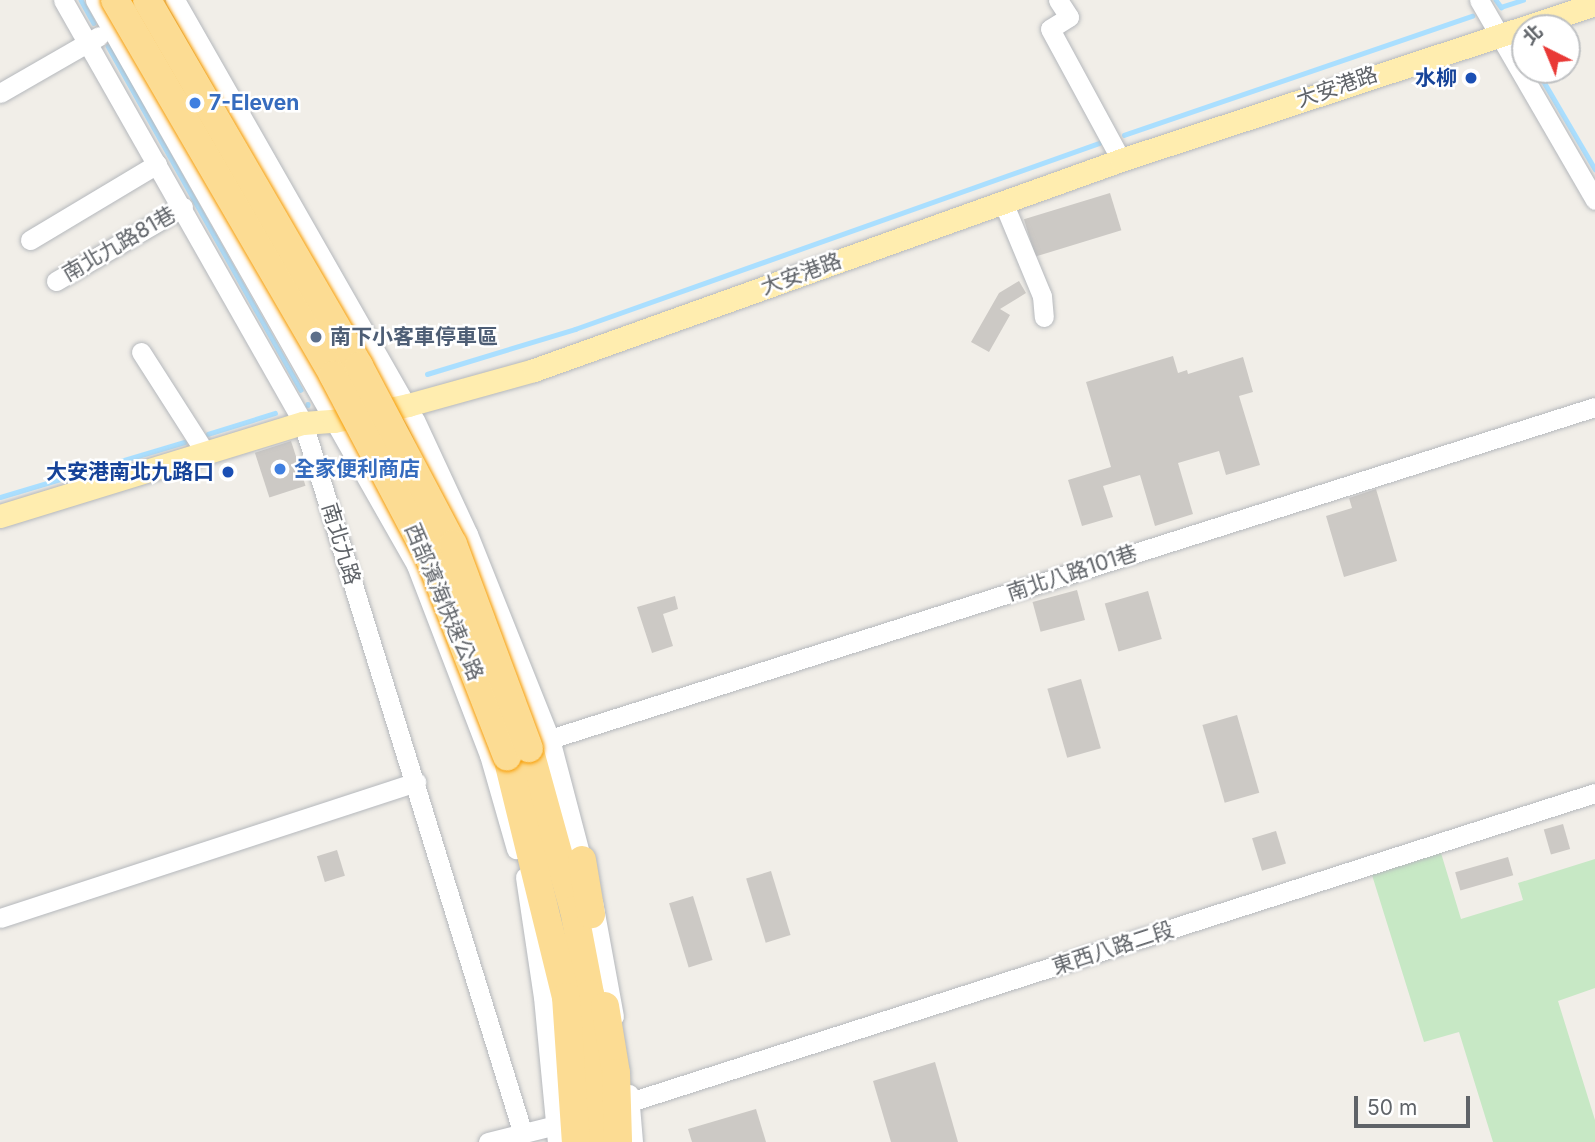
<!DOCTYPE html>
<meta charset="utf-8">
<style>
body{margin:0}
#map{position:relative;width:1595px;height:1142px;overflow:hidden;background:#f1eee8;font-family:Inter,"Noto Sans TC",sans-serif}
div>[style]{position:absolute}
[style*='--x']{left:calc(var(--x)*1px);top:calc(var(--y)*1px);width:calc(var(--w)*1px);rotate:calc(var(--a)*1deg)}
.green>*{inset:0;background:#c7e8c5}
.stream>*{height:4.5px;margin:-2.25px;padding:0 2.25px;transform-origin:2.25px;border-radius:2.25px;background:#aadfff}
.building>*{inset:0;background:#ccc9c5;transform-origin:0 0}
.roads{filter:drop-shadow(0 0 2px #b5b8bc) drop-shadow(0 0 2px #b5b8bc)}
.minor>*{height:19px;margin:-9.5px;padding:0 9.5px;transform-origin:9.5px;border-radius:9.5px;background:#fff}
.major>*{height:23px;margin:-11.5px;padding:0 11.5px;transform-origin:11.5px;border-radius:11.5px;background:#ffedaf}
.highway>*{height:28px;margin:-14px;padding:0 14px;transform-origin:14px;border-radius:14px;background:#fcdc93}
.bridges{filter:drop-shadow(0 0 2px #f79c01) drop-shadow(0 0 2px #f79c01)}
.highway-bridge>*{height:28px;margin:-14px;padding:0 14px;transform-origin:14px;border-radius:14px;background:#fcdc93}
.dots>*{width:19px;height:19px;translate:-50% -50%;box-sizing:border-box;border:4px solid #fff;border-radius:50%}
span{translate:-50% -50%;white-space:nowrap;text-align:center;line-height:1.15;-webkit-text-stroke:5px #fff;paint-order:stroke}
.transit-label{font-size:21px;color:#164399;font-weight:700}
.right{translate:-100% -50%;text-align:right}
.street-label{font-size:21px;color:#5f6368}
.shop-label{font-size:21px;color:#366cbe;font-weight:700}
.left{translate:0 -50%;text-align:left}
.service-label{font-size:21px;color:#4e5e75;font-weight:700}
.north{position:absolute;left:1511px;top:14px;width:70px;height:70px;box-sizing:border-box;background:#fff;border:2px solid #bfc1c3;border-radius:50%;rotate:317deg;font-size:19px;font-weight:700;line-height:28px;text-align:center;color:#5f6368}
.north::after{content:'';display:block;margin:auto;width:24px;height:32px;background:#e93936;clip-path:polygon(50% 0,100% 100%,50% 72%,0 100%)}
.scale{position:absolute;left:1354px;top:1096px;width:116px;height:32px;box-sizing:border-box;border:4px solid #5f6368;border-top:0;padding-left:9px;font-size:21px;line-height:24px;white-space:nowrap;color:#5f6368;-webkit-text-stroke:5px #fff;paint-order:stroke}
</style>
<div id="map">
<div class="green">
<i style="clip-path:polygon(1441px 853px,1461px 919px,1523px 900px,1518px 883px,1595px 859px,1595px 988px,1558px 1001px,1595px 1120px,1595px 1142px,1493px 1142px,1459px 1032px,1424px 1042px,1372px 875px)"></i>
</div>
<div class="stream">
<i style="--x:81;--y:0;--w:26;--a:61"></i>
<i style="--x:1496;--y:0;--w:9;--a:54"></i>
<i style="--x:1501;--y:7;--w:23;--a:-18"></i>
<i style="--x:1520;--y:41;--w:9;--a:58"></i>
<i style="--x:108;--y:46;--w:394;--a:60.7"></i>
<i style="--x:1537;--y:70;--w:115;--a:59.6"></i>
<i style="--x:1124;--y:135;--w:368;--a:-18.9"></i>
<i style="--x:427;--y:374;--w:155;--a:-16.9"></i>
<i style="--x:575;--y:329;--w:556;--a:-19.54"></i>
<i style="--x:308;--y:404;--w:1;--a:90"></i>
<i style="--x:208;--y:434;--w:70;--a:-17.4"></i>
<i style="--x:0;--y:497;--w:192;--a:-16.6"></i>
</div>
<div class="building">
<i style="left:1110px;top:193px;width:39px;height:90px;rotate:73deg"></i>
<i style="clip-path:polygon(1019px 281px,1026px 293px,1000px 309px,1010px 315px,989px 352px,971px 342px,999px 293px)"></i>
<i style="clip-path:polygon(1173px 356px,1178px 373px,1187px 370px,1188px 374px,1243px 357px,1253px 392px,1239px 396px,1260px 465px,1226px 475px,1219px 451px,1178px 463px,1193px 514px,1155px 526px,1140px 475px,1103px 486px,1113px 517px,1082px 526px,1068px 480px,1111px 467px,1086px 382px)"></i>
<i style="left:291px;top:441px;width:47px;height:38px;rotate:72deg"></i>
<i style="clip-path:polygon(1376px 489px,1397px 561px,1344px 577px,1326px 516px,1352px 508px,1349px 498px)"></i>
<i style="left:1077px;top:590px;width:31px;height:46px;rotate:75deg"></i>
<i style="left:1148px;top:591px;width:50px;height:45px;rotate:74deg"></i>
<i style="clip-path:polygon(675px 596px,678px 609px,663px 614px,673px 646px,652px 653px,637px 607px)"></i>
<i style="left:1081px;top:679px;width:72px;height:35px;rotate:74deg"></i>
<i style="left:1237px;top:715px;width:81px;height:36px;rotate:74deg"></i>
<i style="left:1563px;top:824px;width:26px;height:20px;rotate:74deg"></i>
<i style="left:1276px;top:831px;width:34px;height:25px;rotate:73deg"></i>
<i style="left:337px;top:850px;width:27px;height:21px;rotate:73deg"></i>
<i style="left:1508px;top:857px;width:19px;height:55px;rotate:74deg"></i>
<i style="left:771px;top:871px;width:67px;height:26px;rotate:73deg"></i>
<i style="left:693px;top:896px;width:67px;height:25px;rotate:73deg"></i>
<i style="clip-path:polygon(935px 1062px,958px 1142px,891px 1142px,873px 1081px)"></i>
<i style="clip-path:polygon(756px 1109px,766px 1142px,692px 1142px,688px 1129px)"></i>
</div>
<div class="roads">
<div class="minor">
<i style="--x:63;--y:0;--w:486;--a:60.4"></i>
<i style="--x:303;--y:423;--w:741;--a:72.81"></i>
<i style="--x:95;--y:0;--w:650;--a:60.4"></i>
<i style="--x:416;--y:565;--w:204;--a:69"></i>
<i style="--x:489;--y:755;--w:98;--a:74"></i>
<i style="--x:175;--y:0;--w:484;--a:60.3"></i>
<i style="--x:415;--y:420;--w:126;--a:65.1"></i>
<i style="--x:468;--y:534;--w:221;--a:68.2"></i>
<i style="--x:550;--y:739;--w:138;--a:75.3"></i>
<i style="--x:1058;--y:0;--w:20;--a:57"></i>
<i style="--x:1069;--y:17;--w:22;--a:148"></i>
<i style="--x:1050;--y:29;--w:149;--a:61.5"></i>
<i style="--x:1479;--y:0;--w:231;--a:59.9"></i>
<i style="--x:0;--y:93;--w:114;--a:-29.9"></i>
<i style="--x:1003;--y:202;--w:102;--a:67.5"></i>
<i style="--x:1042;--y:296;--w:21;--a:85"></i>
<i style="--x:30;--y:240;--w:148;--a:-30.9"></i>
<i style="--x:56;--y:281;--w:147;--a:-30.2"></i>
<i style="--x:141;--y:352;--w:119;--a:57.4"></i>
<i style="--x:550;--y:739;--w:1096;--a:-17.63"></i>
<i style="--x:525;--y:877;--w:121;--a:81.5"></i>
<i style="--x:543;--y:997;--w:146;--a:84.5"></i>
<i style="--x:593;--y:902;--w:116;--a:79.6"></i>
<i style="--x:0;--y:918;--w:438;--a:-18.1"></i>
<i style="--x:629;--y:1094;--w:48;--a:85.2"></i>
<i style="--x:630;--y:1102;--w:1013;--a:-17.76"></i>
<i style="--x:488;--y:1142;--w:70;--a:-14"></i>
</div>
<div class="major">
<i style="--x:0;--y:516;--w:317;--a:-17.1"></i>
<i style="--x:303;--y:423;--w:31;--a:-4"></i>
<i style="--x:334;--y:421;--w:76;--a:-12.2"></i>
<i style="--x:408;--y:405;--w:131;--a:-15.5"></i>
<i style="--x:534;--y:370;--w:623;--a:-19.68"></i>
<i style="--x:1121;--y:160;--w:499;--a:-18.2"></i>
</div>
<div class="highway">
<i style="--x:529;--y:748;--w:168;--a:74.5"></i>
<i style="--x:574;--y:910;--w:86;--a:79.2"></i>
<i style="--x:590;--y:994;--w:148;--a:88.1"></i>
<i style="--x:507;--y:757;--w:247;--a:76.2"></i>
<i style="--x:566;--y:997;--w:145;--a:86.1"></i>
<i style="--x:582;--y:860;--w:55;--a:80.5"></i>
<i style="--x:605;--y:1006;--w:68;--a:80.7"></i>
<i style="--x:616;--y:1073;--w:69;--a:88.3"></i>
</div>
</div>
<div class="bridges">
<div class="highway-bridge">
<i style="--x:115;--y:0;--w:434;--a:59.8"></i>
<i style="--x:333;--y:375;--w:208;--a:62.2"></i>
<i style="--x:430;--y:559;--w:212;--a:68.7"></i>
<i style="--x:147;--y:0;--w:423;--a:59.9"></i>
<i style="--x:359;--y:366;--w:201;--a:62.2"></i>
<i style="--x:453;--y:544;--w:218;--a:69.6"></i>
</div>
</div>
<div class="dots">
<i style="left:1471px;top:78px;background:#1a4fb4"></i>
<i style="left:195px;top:103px;background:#3f7fe0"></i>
<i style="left:316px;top:337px;background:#5c6f8a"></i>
<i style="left:280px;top:469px;background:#3f7fe0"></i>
<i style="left:228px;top:472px;background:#1a4fb4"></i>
</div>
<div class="transit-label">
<span class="right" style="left:1457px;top:78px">水柳</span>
<span class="right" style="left:214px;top:472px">大安港南北九路口</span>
</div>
<div class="street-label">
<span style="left:1337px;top:87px;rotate:-19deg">大安港路</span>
<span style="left:119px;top:244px;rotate:-30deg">南北九路81巷</span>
<span style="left:801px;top:274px;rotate:-20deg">大安港路</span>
<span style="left:341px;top:544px;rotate:73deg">南北九路</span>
<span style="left:1072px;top:573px;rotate:-18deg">南北八路101巷</span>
<span style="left:444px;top:602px;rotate:67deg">西部濱海快速公路</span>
<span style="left:1113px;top:948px;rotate:-18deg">東西八路二段</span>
</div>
<div class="shop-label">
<span class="left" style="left:209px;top:103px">7-Eleven</span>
<span class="left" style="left:294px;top:469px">全家便利商店</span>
</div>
<div class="service-label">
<span class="left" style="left:330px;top:337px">南下小客車停車區</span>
</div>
<div class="north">北</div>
<div class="scale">50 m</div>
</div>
